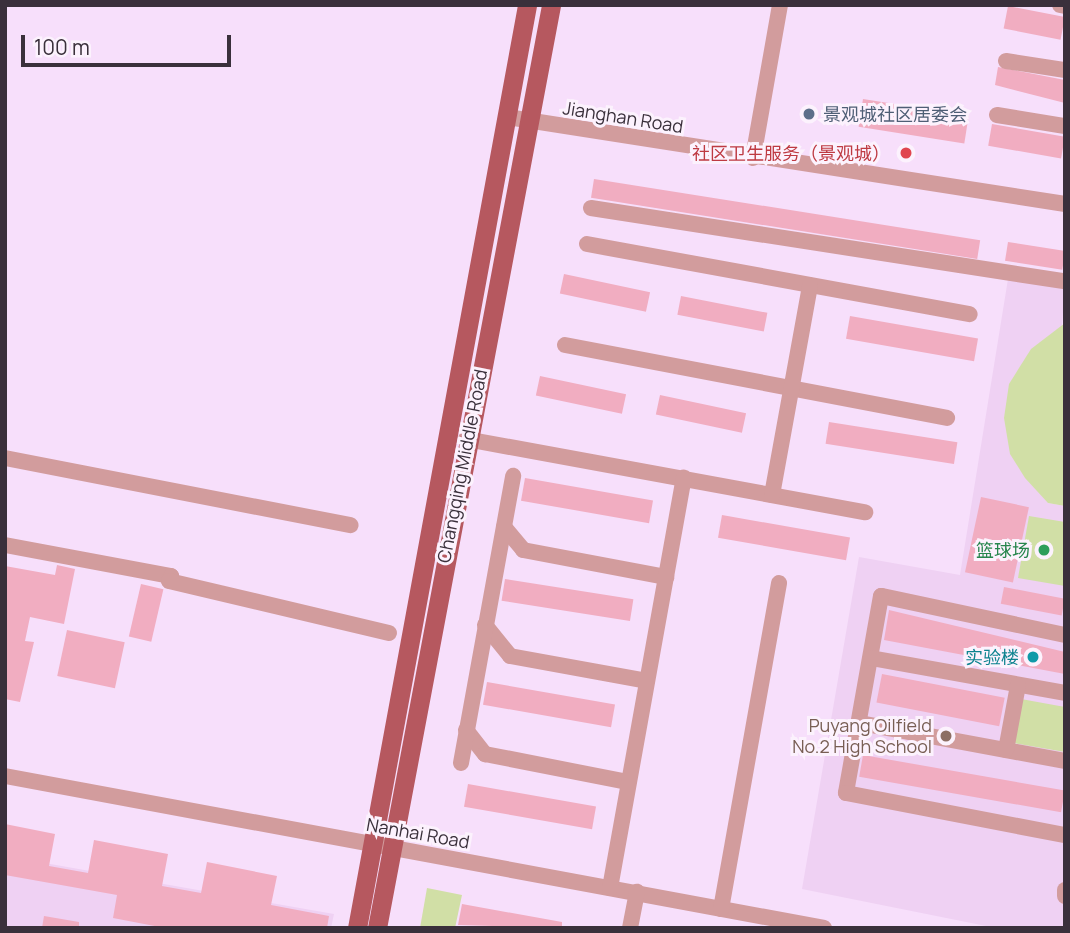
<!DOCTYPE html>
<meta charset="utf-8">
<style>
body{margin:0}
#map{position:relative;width:1070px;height:933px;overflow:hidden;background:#f7dffb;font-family:Manrope,"Noto Sans SC",sans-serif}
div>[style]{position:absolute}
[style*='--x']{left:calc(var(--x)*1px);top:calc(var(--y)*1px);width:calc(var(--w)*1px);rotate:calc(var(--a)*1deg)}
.built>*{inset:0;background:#efd1f3}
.green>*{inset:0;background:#d1dfa6}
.building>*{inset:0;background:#f1adc1;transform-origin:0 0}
.minor>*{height:16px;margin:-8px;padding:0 8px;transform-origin:8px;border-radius:8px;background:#d29c9d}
.major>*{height:19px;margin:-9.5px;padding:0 9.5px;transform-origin:9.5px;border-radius:9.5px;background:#b6585f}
.dots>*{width:19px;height:19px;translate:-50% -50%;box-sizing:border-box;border:4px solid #fcf2fd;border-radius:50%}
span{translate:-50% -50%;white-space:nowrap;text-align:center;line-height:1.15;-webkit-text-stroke:6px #fcf2fd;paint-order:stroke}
.service-label{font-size:18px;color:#4e5e75}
.left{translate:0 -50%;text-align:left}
.street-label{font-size:18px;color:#3a303b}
.health-label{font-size:18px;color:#be3a42}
.right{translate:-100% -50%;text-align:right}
.leisure-label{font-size:18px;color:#27864d}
.culture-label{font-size:18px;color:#0d838f}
.education-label{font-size:18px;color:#785e54}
.frame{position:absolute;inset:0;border:7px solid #3a303b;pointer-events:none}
.scale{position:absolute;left:21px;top:35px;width:210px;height:32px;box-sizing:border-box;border:4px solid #3a303b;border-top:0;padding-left:9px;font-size:21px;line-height:24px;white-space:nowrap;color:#3a303b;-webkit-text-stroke:5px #fcf2fd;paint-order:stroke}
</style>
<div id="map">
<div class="built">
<i style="clip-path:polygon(1008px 279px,1065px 287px,1048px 503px,1065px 506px,1065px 928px,996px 928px,802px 889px,859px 557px,960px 575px)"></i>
<i style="clip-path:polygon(5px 856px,334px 914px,331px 928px,5px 928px)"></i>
</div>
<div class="green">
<i style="clip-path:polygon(1065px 323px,1065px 506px,1048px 503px,1025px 478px,1010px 454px,1004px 418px,1009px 384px,1031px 349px)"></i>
<i style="clip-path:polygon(1029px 516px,1065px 522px,1065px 586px,1018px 578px)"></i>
<i style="clip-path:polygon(1021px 699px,1065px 707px,1065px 752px,1013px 743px)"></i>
<i style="clip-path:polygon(427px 888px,462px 895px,455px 928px,420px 928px)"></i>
</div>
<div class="building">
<i style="left:1008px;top:6px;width:58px;height:23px;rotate:11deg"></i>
<i style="clip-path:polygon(998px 67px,1065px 80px,1065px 103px,995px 85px)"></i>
<i style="left:863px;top:99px;width:107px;height:28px;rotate:9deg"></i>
<i style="left:992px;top:124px;width:74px;height:22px;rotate:10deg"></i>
<i style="left:594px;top:179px;width:391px;height:19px;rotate:9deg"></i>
<i style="left:1008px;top:242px;width:58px;height:19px;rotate:9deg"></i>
<i style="left:564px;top:274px;width:88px;height:20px;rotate:12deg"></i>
<i style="left:681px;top:296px;width:88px;height:19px;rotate:11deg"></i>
<i style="left:850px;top:316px;width:130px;height:23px;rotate:10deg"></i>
<i style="left:540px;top:376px;width:88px;height:20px;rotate:12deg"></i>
<i style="left:660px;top:395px;width:88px;height:20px;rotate:12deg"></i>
<i style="left:829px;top:422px;width:130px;height:22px;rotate:9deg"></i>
<i style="left:525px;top:478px;width:130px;height:23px;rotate:10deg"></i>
<i style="left:981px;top:497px;width:49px;height:77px;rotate:12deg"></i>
<i style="left:722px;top:515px;width:130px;height:23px;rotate:10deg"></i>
<i style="clip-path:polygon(57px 565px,75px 569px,64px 624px,30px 617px,25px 641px,34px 642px,20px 702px,5px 699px,5px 566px,55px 575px)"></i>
<i style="left:505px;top:579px;width:130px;height:22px;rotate:9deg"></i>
<i style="left:141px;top:584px;width:23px;height:54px;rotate:13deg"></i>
<i style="left:1004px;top:587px;width:62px;height:17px;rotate:11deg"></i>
<i style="clip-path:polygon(889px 610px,1065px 652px,1065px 674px,884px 640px)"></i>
<i style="left:67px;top:630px;width:59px;height:47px;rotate:12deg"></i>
<i style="left:882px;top:674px;width:125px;height:29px;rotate:11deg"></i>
<i style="left:487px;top:682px;width:130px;height:23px;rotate:10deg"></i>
<i style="left:863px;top:755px;width:205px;height:22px;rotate:10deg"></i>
<i style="left:468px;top:784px;width:130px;height:23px;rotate:10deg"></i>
<i style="clip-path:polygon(5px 824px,55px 834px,49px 866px,88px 873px,94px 840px,168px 854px,162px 886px,201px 893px,207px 862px,277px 876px,271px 905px,329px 916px,327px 928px,165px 928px,113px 918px,117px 895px,5px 875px)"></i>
<i style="clip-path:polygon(462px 904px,562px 922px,562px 928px,458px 925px)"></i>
<i style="clip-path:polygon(44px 916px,79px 922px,79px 928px,42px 928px)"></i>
</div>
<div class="minor">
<i style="--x:1060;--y:5;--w:5;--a:11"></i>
<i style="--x:1006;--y:61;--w:60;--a:8.7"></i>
<i style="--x:997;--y:115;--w:69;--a:9.2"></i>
<i style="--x:507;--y:117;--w:565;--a:8.86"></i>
<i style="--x:753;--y:158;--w:155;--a:-80"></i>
<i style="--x:591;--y:208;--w:480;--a:8.8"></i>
<i style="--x:587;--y:244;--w:389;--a:10.4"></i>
<i style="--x:565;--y:345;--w:389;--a:10.8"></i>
<i style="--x:466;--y:439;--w:406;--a:10.4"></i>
<i style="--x:5;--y:458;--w:352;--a:11"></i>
<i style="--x:772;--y:495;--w:213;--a:-79.7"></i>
<i style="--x:504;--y:527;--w:30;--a:50"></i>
<i style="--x:523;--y:550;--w:146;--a:10.7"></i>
<i style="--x:5;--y:545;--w:169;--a:10.6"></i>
<i style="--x:171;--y:576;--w:5;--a:112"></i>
<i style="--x:169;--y:581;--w:226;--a:13.3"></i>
<i style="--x:485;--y:625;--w:40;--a:51"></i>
<i style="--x:510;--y:656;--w:139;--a:10.3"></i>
<i style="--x:1065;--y:635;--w:188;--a:-168"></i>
<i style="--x:881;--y:596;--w:200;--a:100.1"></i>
<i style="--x:846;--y:793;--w:223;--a:10.9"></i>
<i style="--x:871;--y:658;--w:197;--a:10.2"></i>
<i style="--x:860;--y:723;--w:208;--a:10.5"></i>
<i style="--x:466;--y:730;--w:31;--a:52"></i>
<i style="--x:485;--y:754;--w:146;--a:11.1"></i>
<i style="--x:1006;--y:750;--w:66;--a:-79.5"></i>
<i style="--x:461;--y:763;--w:292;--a:-79.7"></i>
<i style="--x:5;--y:776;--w:833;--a:10.51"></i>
<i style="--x:610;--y:888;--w:417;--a:-79.8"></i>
<i style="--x:1065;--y:890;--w:6;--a:90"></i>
<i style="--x:721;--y:909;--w:331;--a:-79.9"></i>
<i style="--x:630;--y:928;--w:37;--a:-79"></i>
</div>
<div class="major">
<i style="--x:357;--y:928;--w:939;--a:-79.56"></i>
<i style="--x:377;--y:928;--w:939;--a:-79.32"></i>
</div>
<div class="dots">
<i style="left:809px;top:114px;background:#5c6f8a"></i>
<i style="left:906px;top:153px;background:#e0444e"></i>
<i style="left:1044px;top:550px;background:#2e9e5b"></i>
<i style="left:1033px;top:657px;background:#0f9aa8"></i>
<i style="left:946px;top:736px;background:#8d6e63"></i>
</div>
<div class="service-label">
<span class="left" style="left:823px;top:114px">景观城社区居委会</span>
</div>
<div class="street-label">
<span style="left:623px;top:117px;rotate:9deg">Jianghan Road</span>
<span style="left:462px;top:466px;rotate:-79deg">Changqing Middle Road</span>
<span style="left:418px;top:833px;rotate:10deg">Nanhai Road</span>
</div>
<div class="health-label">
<span class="right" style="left:890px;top:153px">社区卫生服务（景观城）</span>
</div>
<div class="leisure-label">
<span class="right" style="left:1030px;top:550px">篮球场</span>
</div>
<div class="culture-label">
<span class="right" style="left:1019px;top:657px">实验楼</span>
</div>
<div class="education-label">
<span class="right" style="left:932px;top:736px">Puyang Oilfield<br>No.2 High School</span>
</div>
<div class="frame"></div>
<div class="scale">100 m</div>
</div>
